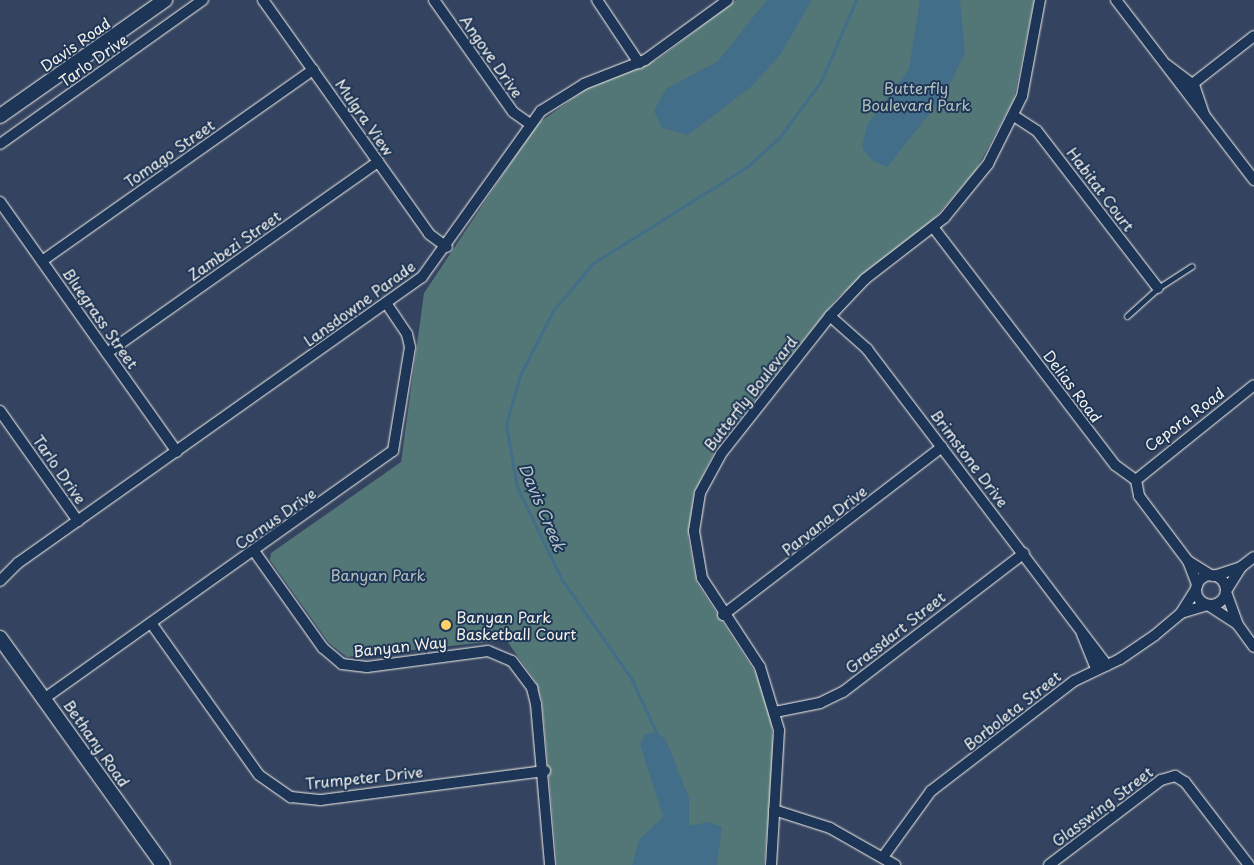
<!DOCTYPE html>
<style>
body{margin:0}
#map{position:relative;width:1254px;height:865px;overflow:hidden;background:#344360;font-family:"Playpen Sans",sans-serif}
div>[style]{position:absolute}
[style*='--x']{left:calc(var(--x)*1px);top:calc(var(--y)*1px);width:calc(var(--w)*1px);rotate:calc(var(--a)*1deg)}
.green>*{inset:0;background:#537676}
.water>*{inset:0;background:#436e8a}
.stream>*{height:3px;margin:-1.5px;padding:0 1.5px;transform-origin:1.5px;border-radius:1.5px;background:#436e8a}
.roads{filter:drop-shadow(0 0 1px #f4f1e8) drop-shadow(0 0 1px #f4f1e8)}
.lane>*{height:5px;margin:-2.5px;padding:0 2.5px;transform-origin:2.5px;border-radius:2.5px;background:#1d3557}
.street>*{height:10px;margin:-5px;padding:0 5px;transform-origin:5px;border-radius:5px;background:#1d3557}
.street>.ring{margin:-5px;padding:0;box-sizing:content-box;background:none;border:10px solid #1d3557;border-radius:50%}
.secondary>*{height:14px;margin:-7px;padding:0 7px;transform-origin:7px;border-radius:7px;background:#1d3557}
.dots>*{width:14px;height:14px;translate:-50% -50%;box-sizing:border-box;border:2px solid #1d3557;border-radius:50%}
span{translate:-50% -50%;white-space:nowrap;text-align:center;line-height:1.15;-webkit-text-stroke:4px #1d3557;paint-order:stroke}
.street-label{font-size:15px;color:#f4f1e8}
.park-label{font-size:15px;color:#b4c0ba}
.poi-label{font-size:15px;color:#f4f1e8}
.left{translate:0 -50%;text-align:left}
.water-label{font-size:16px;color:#b6c3c7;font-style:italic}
</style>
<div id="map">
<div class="green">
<i style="clip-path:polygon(736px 0,1034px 0,1014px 99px,976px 170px,934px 219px,837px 298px,717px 447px,694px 492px,688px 538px,697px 583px,757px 675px,771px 717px,774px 758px,764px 865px,557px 865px,542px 700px,536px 682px,506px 640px,347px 657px,329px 643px,270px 560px,271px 553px,401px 462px,424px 293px,536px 125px,586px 89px,657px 60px)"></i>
</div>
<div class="water">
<i style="clip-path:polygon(767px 0,812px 0,780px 55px,752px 86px,688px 135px,662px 128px,654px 111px,666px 89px,718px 61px)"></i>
<i style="clip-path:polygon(920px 0,960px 0,965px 52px,946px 93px,887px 167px,873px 161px,862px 148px,867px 125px,909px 69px)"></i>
<i style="clip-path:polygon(657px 732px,666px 740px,689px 798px,689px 826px,708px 822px,722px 827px,717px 865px,632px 865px,639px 840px,663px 817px,640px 744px,645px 734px)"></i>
</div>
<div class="stream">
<i style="--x:657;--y:734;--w:62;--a:-114.9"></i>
<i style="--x:631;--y:678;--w:120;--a:-125.1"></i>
<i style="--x:562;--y:580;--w:103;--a:-115.8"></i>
<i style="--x:517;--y:487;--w:63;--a:-100.1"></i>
<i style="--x:506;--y:425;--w:52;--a:-74.4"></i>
<i style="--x:520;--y:375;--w:72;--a:-62.7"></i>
<i style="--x:553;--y:311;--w:61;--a:-50.3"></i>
<i style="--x:592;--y:264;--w:184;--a:-32.1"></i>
<i style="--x:748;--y:166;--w:42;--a:-42.1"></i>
<i style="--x:779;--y:138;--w:71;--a:-53.6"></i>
<i style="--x:821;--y:81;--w:88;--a:-66.6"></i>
</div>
<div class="roads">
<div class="lane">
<i style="--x:1127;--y:316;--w:42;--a:-42.1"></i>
<i style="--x:1158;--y:288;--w:40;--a:-32.9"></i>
</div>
<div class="street">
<i style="--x:263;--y:0;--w:287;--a:54.6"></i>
<i style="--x:429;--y:234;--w:22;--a:36"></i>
<i style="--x:434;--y:0;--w:137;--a:54.8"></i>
<i style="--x:513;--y:112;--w:21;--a:35"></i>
<i style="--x:597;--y:0;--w:76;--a:56.3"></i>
<i style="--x:1116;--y:0;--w:227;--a:52.5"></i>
<i style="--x:1167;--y:65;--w:34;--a:37"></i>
<i style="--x:1194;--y:85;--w:31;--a:71"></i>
<i style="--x:1186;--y:89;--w:86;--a:-37.9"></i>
<i style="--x:1014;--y:116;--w:27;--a:33"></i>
<i style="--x:1037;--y:131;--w:198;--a:52.4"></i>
<i style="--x:0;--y:144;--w:249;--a:-35.4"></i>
<i style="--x:0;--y:202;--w:306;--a:54.7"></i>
<i style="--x:933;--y:227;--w:300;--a:52.6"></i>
<i style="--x:1115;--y:465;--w:26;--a:36"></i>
<i style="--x:1136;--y:480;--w:16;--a:79"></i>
<i style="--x:1139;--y:496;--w:81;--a:53"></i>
<i style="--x:1188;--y:561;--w:26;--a:69"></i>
<i style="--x:42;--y:261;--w:332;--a:-35.2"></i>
<i style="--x:830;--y:316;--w:50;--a:41.7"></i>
<i style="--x:867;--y:349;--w:397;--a:52.8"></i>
<i style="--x:107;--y:353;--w:332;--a:-35.2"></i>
<i style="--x:0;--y:411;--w:135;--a:54.7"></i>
<i style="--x:1136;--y:480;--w:151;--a:-38.8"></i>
<i style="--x:254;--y:551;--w:119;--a:54.6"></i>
<i style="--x:323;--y:648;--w:25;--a:40"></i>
<i style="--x:342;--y:664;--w:25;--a:7"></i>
<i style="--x:367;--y:667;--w:122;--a:-7.5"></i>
<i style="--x:488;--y:651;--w:26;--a:23"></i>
<i style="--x:512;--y:661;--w:34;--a:53"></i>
<i style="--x:532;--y:688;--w:16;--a:76"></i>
<i style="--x:536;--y:704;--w:162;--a:85"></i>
<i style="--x:1188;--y:561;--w:28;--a:32"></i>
<i class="ring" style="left:1196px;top:575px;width:20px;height:20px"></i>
<i style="--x:1214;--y:576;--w:28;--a:-18"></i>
<i style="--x:1241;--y:567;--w:16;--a:-38"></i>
<i style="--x:0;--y:581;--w:25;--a:-45"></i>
<i style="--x:18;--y:563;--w:495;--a:-35.3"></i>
<i style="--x:422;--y:277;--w:204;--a:-54.4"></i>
<i style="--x:541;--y:111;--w:51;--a:-32.1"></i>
<i style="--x:584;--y:84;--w:66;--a:-21.5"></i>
<i style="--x:645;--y:60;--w:102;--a:-35.9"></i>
<i style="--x:1226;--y:591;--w:28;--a:-58"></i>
<i style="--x:1226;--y:592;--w:35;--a:70"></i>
<i style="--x:1238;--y:625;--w:27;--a:54"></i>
<i style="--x:1208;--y:605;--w:35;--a:33"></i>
<i style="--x:1181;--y:613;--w:27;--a:-17"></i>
<i style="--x:723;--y:615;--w:276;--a:-37.5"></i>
<i style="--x:151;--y:623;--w:186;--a:54.6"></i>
<i style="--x:259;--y:775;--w:39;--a:35"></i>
<i style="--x:291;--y:797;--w:30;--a:6"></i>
<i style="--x:321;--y:800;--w:226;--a:-7.4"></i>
<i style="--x:1082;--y:634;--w:38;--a:68"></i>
<i style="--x:45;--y:698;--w:427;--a:-35.4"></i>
<i style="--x:393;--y:451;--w:105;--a:-80.7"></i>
<i style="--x:410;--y:347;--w:13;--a:-103"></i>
<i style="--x:407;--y:334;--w:37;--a:-124"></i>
<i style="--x:775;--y:712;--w:46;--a:-11.3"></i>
<i style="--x:820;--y:703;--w:25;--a:-26"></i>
<i style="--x:843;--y:692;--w:228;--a:-37.5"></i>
<i style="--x:774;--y:810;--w:59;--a:17.8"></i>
<i style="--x:830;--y:828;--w:75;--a:29.6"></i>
<i style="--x:883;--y:857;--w:82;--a:-54"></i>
<i style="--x:931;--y:791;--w:180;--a:-37.6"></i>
<i style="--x:1074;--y:681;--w:51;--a:-25.6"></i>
<i style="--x:1120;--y:659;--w:42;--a:-34.4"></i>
<i style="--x:1155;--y:635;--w:34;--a:-40"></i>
<i style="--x:1181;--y:613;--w:28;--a:-58"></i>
<i style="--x:771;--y:865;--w:135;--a:-86.6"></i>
<i style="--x:779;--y:730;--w:66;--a:-106.8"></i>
<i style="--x:760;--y:667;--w:106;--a:-123.1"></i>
<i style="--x:702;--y:578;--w:48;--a:-99.7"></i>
<i style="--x:694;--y:531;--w:38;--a:-81"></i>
<i style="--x:700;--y:493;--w:44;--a:-61.7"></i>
<i style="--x:721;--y:454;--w:176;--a:-51.7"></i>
<i style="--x:830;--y:316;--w:51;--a:-46.6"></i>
<i style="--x:865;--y:279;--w:100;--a:-37.7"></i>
<i style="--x:944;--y:218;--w:70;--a:-50.8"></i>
<i style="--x:988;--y:164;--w:76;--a:-63.4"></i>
<i style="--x:1022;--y:96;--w:98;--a:-79.4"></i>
<i style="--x:1049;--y:865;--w:141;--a:-37.2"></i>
<i style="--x:1161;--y:780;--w:15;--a:-16"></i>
<i style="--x:1175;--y:776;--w:12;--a:31"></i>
<i style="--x:1185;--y:782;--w:105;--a:52.4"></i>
</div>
<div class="secondary">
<i style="--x:0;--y:116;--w:202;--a:-35.1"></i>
<i style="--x:0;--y:638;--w:279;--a:54.3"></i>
</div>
</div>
<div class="dots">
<i style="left:446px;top:625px;background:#ffd166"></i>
</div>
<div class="street-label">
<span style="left:75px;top:44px;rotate:-35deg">Davis Road</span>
<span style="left:492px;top:56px;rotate:55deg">Angove Drive</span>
<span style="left:93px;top:60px;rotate:-35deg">Tarlo Drive</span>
<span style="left:365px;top:117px;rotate:55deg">Mulgra View</span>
<span style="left:169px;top:153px;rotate:-35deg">Tomago Street</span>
<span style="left:1101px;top:189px;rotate:53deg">Habitat Court</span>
<span style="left:234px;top:245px;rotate:-35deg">Zambezi Street</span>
<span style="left:359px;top:303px;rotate:-36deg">Lansdowne Parade</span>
<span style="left:101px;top:318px;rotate:55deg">Bluegrass Street</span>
<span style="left:1073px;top:386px;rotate:53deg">Delias Road</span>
<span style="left:750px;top:393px;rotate:-52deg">Butterfly Boulevard</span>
<span style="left:1184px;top:419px;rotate:-37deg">Cepora Road</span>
<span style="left:970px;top:458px;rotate:53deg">Brimstone Drive</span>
<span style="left:60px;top:469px;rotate:55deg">Tarlo Drive</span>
<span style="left:275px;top:518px;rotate:-35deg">Cornus Drive</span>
<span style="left:824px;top:520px;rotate:-38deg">Parvana Drive</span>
<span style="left:895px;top:632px;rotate:-38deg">Grassdart Street</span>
<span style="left:400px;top:646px;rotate:-6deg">Banyan Way</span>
<span style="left:1012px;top:710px;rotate:-38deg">Borboleta Street</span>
<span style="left:97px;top:743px;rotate:55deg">Bethany Road</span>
<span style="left:364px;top:777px;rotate:-6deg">Trumpeter Drive</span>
<span style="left:1102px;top:806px;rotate:-37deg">Glasswing Street</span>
</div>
<div class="park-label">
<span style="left:916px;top:96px">Butterfly<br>Boulevard Park</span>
<span style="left:378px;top:575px">Banyan Park</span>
</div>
<div class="poi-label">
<span class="left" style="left:456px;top:625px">Banyan Park<br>Basketball Court</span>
</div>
<div class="water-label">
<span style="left:543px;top:507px;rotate:67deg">Davis Creek</span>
</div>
</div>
